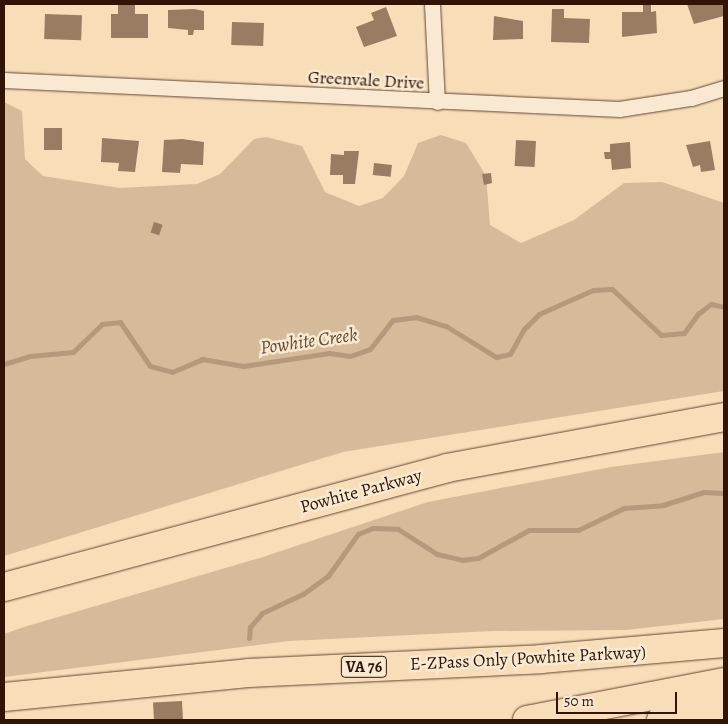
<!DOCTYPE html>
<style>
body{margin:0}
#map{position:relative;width:728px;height:724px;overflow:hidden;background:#f8ddb9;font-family:Alegreya,serif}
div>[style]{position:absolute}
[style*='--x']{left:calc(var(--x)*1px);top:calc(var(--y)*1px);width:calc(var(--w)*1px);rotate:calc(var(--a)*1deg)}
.green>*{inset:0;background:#d6bb9a}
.stream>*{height:5px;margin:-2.5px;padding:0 2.5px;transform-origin:2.5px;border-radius:2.5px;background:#b4997c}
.building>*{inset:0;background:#987d63;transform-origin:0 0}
.roads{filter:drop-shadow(0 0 1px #624632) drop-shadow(0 0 1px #624632)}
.street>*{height:15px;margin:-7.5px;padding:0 7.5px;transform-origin:7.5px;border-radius:7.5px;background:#fae9d2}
.highway>*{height:28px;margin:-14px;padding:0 14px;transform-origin:14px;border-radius:14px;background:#f8ddb9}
span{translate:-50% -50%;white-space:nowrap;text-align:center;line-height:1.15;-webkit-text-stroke:5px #fae9d2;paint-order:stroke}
.shield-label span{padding:1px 4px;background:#fae9d2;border:1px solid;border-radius:4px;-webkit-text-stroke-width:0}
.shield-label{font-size:16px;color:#301405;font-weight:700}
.street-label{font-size:18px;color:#301405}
.water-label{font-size:19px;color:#654935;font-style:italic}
.frame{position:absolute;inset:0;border:5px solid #301405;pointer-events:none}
.scale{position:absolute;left:556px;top:692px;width:121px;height:22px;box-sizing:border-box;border:2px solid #301405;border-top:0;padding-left:6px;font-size:15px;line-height:18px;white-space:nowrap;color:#301405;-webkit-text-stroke:4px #fae9d2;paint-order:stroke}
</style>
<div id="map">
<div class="green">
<i style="clip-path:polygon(4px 102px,22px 111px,25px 159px,43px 176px,120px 188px,197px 184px,220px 174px,254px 139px,266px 137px,302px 146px,325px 192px,359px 206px,383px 198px,404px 176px,418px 143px,441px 135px,466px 143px,486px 176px,490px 225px,521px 243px,574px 220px,624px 183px,662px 182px,724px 203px,724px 391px,343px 452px,4px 556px)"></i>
<i style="clip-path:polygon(724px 452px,724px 619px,626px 630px,493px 631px,289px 641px,4px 677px,4px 634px,24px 627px,263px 557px,428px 502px,611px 467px)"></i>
</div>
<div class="stream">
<i style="--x:4;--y:364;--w:27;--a:-17"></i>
<i style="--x:30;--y:356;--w:43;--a:-5.3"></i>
<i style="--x:73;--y:352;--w:40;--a:-44"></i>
<i style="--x:102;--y:324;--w:18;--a:-6"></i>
<i style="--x:120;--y:322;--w:53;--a:55.7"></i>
<i style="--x:150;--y:366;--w:23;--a:15"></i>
<i style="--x:172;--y:372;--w:33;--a:-23"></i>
<i style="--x:202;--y:359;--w:42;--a:9.7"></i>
<i style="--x:243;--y:366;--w:87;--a:-8.6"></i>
<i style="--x:329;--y:353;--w:21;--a:8"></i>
<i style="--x:350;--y:356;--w:21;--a:-19"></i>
<i style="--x:370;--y:349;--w:37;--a:-52"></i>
<i style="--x:393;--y:320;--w:23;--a:-7"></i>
<i style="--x:416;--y:317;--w:31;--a:17"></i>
<i style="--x:446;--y:326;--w:59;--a:31.8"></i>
<i style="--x:496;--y:357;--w:14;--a:-12"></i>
<i style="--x:510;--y:354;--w:29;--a:-61"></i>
<i style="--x:524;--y:329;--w:21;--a:-45"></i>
<i style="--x:539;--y:314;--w:59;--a:-24"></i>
<i style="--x:593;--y:290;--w:19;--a:-3"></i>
<i style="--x:612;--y:289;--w:67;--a:43.2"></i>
<i style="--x:661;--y:335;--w:23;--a:-5"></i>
<i style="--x:684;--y:333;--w:24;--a:-54"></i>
<i style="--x:698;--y:314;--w:16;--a:-38"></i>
<i style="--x:711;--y:304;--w:13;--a:13"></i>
<i style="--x:249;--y:638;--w:11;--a:-85"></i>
<i style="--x:250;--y:627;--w:18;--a:-49"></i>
<i style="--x:262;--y:613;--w:45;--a:-24.9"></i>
<i style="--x:303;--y:594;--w:31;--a:-36"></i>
<i style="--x:328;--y:576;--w:52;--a:-54.5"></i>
<i style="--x:358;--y:534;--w:16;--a:-22"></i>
<i style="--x:373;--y:528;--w:25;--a:2"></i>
<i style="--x:398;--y:529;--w:46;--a:32.7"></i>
<i style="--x:437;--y:554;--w:26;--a:13"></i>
<i style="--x:462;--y:560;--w:16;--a:-7"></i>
<i style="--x:478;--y:558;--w:58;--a:-28.8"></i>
<i style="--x:529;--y:530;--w:49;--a:0"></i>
<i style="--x:578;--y:530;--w:51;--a:-25.6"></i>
<i style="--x:624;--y:508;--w:39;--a:-4"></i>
<i style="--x:663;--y:505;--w:43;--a:-17.6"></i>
<i style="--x:704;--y:492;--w:20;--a:3"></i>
</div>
<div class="building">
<i style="clip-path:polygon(643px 4px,651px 4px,651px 12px,656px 11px,657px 33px,622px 37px,622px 12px,643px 12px)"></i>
<i style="clip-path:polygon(687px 4px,724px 4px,724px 16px,694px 24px)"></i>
<i style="clip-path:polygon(118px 5px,135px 5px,135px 14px,148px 14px,148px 38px,111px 38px,111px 14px,118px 14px)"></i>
<i style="clip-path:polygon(386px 7px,397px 36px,364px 47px,356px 27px,374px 20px,371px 13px)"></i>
<i style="clip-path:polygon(194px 9px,204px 11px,204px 30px,194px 30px,193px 35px,188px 35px,188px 30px,168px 28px,168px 10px)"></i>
<i style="clip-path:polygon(552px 9px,564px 9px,564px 18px,590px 19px,589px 43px,551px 42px)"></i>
<i style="left:45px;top:14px;width:37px;height:25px;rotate:2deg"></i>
<i style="clip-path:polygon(494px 16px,523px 21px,523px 39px,493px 40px)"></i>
<i style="left:232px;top:22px;width:32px;height:23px;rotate:2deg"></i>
<i style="left:44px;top:128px;width:18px;height:22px"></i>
<i style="clip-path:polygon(102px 138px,139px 141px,135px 172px,118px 171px,119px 163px,101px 162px)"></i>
<i style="clip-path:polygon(182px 139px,204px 142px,203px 165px,181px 164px,180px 173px,162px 172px,164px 140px)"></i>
<i style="left:516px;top:140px;width:20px;height:26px;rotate:3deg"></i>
<i style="clip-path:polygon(710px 141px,715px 170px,701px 172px,700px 165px,693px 167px,686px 145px)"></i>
<i style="clip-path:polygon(630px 142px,631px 168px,612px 170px,611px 159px,605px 159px,604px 152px,610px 152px,610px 144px)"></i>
<i style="clip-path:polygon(344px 151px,359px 151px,355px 184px,343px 184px,343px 175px,330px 175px,331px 154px,344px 155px)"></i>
<i style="left:374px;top:163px;width:18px;height:12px;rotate:6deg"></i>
<i style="clip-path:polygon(491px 173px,492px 183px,484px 185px,482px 174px)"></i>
<i style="left:154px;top:222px;width:9px;height:11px;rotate:18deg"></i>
<i style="left:182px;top:701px;width:19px;height:29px;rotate:87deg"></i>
</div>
<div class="roads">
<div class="street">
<i style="--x:432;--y:4;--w:98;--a:87.1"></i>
<i style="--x:4;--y:80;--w:616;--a:2.7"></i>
<i style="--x:619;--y:109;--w:73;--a:-8.7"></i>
<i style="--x:691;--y:98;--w:34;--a:-17"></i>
</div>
<div class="highway">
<i style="--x:4;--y:587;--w:459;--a:-15"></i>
<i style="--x:447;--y:468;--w:282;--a:-10.4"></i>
<i style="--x:4;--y:697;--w:245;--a:-5.6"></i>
<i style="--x:248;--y:673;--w:293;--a:-2.7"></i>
<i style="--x:541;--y:659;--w:184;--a:-5"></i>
<i style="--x:527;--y:720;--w:201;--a:-10.9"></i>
<i style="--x:661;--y:720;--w:65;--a:-12.5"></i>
</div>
</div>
<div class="shield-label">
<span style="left:364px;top:667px">VA 76</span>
</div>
<div class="street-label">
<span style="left:366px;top:80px;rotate:3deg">Greenvale Drive</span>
<span style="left:361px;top:491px;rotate:-15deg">Powhite Parkway</span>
<span style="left:528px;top:658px;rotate:-3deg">E-ZPass Only (Powhite Parkway)</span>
</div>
<div class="water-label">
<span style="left:309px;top:342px;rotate:-8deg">Powhite Creek</span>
</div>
<div class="frame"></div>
<div class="scale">50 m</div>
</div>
